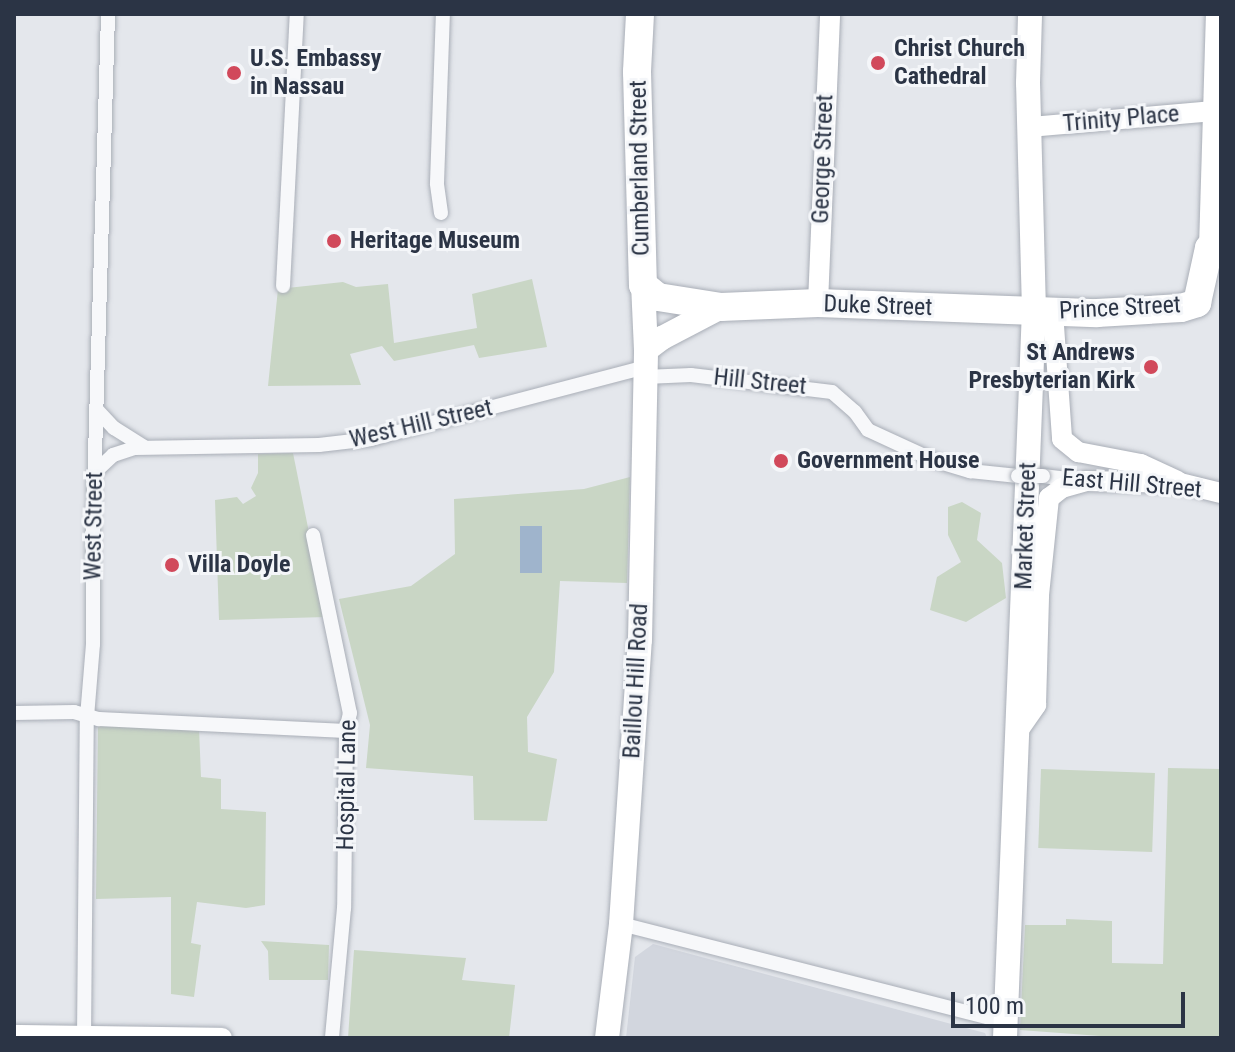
<!DOCTYPE html>
<style>
body{margin:0}
#map{position:relative;width:1235px;height:1052px;overflow:hidden;background:#e4e7ec;font-family:"Roboto Condensed",sans-serif}
div>[style]{position:absolute}
[style*='--x']{left:calc(var(--x)*1px);top:calc(var(--y)*1px);width:calc(var(--w)*1px);rotate:calc(var(--a)*1deg)}
.built>*{inset:0;background:#d2d6de}
.green>*{inset:0;background:#c9d6c5;transform-origin:0 0}
.water>*{inset:0;background:#9fb4cc;transform-origin:0 0}
.roads{filter:drop-shadow(0 0 2px #a9aeb7) drop-shadow(0 0 2px #a9aeb7)}
.street>*{height:14px;margin:-7px;padding:0 7px;transform-origin:7px;border-radius:7px;background:#f7f8fa}
.secondary>*{height:20px;margin:-10px;padding:0 10px;transform-origin:10px;border-radius:10px;background:#fff}
.primary>*{height:24px;margin:-12px;padding:0 12px;transform-origin:12px;border-radius:12px;background:#fff}
.highway>*{height:28px;margin:-14px;padding:0 14px;transform-origin:14px;border-radius:14px;background:#fff}
.bridges{filter:drop-shadow(0 0 2px #a9aeb7) drop-shadow(0 0 2px #a9aeb7)}
.street-bridge>*{height:14px;margin:-7px;padding:0 7px;transform-origin:7px;border-radius:7px;background:#f7f8fa}
.dots>*{width:22px;height:22px;translate:-50% -50%;box-sizing:border-box;border:4px solid #f4f6f9;border-radius:50%}
span{translate:-50% -50%;white-space:nowrap;text-align:center;line-height:1.15;-webkit-text-stroke:6px #f4f6f9;paint-order:stroke}
.poi-label{font-size:24px;color:#2b3445;font-weight:700}
.left{translate:0 -50%;text-align:left}
.right{translate:-100% -50%;text-align:right}
.street-label{font-size:24px;color:#2b3445}
.frame{position:absolute;inset:0;border:16px solid #2b3445;pointer-events:none}
.scale{position:absolute;left:951px;top:992px;width:234px;height:36px;box-sizing:border-box;border:4px solid #2b3445;border-top:0;padding-left:10px;font-size:24px;line-height:28px;white-space:nowrap;color:#2b3445;-webkit-text-stroke:6px #f4f6f9;paint-order:stroke}
</style>
<div id="map">
<div class="built">
<i style="clip-path:polygon(653px 944px,985px 1033px,987px 1038px,626px 1038px,635px 957px)"></i>
</div>
<div class="green">
<i style="clip-path:polygon(532px 279px,547px 347px,479px 358px,474px 345px,394px 361px,382px 346px,350px 354px,361px 385px,268px 386px,278px 289px,343px 282px,356px 287px,388px 284px,394px 343px,477px 328px,472px 294px)"></i>
<i style="clip-path:polygon(293px 453px,326px 617px,219px 620px,215px 500px,237px 497px,243px 504px,256px 496px,251px 488px,258px 473px,258px 454px)"></i>
<i style="clip-path:polygon(630px 477px,627px 583px,560px 581px,554px 672px,527px 717px,528px 752px,557px 759px,547px 821px,474px 820px,473px 776px,366px 768px,370px 725px,339px 599px,411px 586px,455px 554px,454px 499px,584px 489px)"></i>
<i style="clip-path:polygon(962px 502px,981px 513px,977px 540px,1002px 563px,1006px 598px,966px 622px,930px 610px,937px 577px,961px 562px,948px 535px,948px 507px)"></i>
<i style="clip-path:polygon(98px 723px,199px 728px,201px 777px,221px 779px,221px 809px,266px 812px,265px 905px,246px 908px,197px 902px,191px 943px,201px 945px,194px 997px,171px 994px,171px 897px,96px 899px)"></i>
<i style="clip-path:polygon(1168px 768px,1221px 769px,1221px 1038px,1127px 1038px,1020px 1030px,1025px 925px,1066px 925px,1066px 919px,1112px 921px,1112px 963px,1163px 964px)"></i>
<i style="left:1041px;top:769px;width:114px;height:79px;rotate:2deg"></i>
<i style="clip-path:polygon(261px 941px,329px 945px,328px 980px,269px 980px,268px 951px)"></i>
<i style="clip-path:polygon(354px 950px,466px 958px,462px 980px,515px 985px,509px 1038px,348px 1038px)"></i>
</div>
<div class="water">
<i style="left:520px;top:526px;width:22px;height:47px"></i>
</div>
<div class="roads">
<div class="street">
<i style="--x:441;--y:213;--w:30;--a:-98"></i>
<i style="--x:437;--y:183;--w:169;--a:-88"></i>
<i style="--x:283;--y:286;--w:272;--a:-87.1"></i>
<i style="--x:645;--y:377;--w:46;--a:-2.5"></i>
<i style="--x:691;--y:375;--w:142;--a:6.9"></i>
<i style="--x:832;--y:392;--w:30;--a:41"></i>
<i style="--x:855;--y:412;--w:22;--a:54"></i>
<i style="--x:868;--y:430;--w:72;--a:24.8"></i>
<i style="--x:933;--y:460;--w:39;--a:17"></i>
<i style="--x:970;--y:471;--w:48;--a:5.9"></i>
<i style="--x:97;--y:410;--w:25;--a:47"></i>
<i style="--x:114;--y:428;--w:36;--a:32"></i>
<i style="--x:95;--y:472;--w:25;--a:-43"></i>
<i style="--x:113;--y:455;--w:23;--a:-18"></i>
<i style="--x:135;--y:448;--w:184;--a:-0.9"></i>
<i style="--x:319;--y:445;--w:52;--a:-6.6"></i>
<i style="--x:371;--y:439;--w:283;--a:-14.7"></i>
<i style="--x:1043;--y:476;--w:35;--a:7"></i>
<i style="--x:313;--y:535;--w:182;--a:78.3"></i>
<i style="--x:350;--y:713;--w:18;--a:103"></i>
<i style="--x:346;--y:731;--w:177;--a:90.6"></i>
<i style="--x:344;--y:908;--w:131;--a:95.3"></i>
<i style="--x:14;--y:713;--w:60;--a:-1"></i>
<i style="--x:74;--y:712;--w:26;--a:16"></i>
<i style="--x:99;--y:719;--w:247;--a:2.8"></i>
<i style="--x:621;--y:924;--w:396;--a:14.3"></i>
<i style="--x:84;--y:1038;--w:321;--a:-89.5"></i>
<i style="--x:87;--y:717;--w:73;--a:-85.3"></i>
<i style="--x:93;--y:644;--w:121;--a:-90"></i>
<i style="--x:93;--y:523;--w:509;--a:-88.31"></i>
</div>
<div class="secondary">
<i style="--x:1030;--y:127;--w:183;--a:-5"></i>
<i style="--x:1209;--y:248;--w:234;--a:-88.3"></i>
<i style="--x:818;--y:303;--w:289;--a:-87.6"></i>
<i style="--x:1053;--y:312;--w:127;--a:85.9"></i>
<i style="--x:1062;--y:439;--w:21;--a:39"></i>
<i style="--x:1078;--y:452;--w:64;--a:10.8"></i>
<i style="--x:1141;--y:464;--w:40;--a:25"></i>
<i style="--x:1018;--y:731;--w:32;--a:-55"></i>
<i style="--x:1036;--y:705;--w:110;--a:-88.4"></i>
<i style="--x:1039;--y:595;--w:98;--a:-84.1"></i>
<i style="--x:1049;--y:498;--w:16;--a:-38"></i>
<i style="--x:1062;--y:488;--w:25;--a:-16"></i>
<i style="--x:1086;--y:481;--w:94;--a:1.2"></i>
<i style="--x:1180;--y:483;--w:42;--a:13.7"></i>
<i style="--x:14;--y:1035;--w:208;--a:0.8"></i>
</div>
<div class="primary">
<i style="--x:646;--y:350;--w:20;--a:-37"></i>
<i style="--x:662;--y:338;--w:67;--a:-27.7"></i>
<i style="--x:607;--y:1038;--w:115;--a:-83"></i>
<i style="--x:621;--y:924;--w:285;--a:-86.2"></i>
<i style="--x:640;--y:640;--w:290;--a:-88.8"></i>
<i style="--x:646;--y:350;--w:65;--a:-92.6"></i>
<i style="--x:1005;--y:1038;--w:728;--a:-87.72"></i>
<i style="--x:1034;--y:311;--w:228;--a:-91.5"></i>
<i style="--x:1028;--y:83;--w:69;--a:-88.3"></i>
</div>
<div class="highway">
<i style="--x:640;--y:14;--w:58;--a:93"></i>
<i style="--x:637;--y:72;--w:213;--a:88.4"></i>
<i style="--x:643;--y:285;--w:19;--a:39"></i>
<i style="--x:658;--y:297;--w:64;--a:9"></i>
<i style="--x:721;--y:307;--w:97;--a:-2.4"></i>
<i style="--x:818;--y:303;--w:279;--a:2.1"></i>
<i style="--x:1097;--y:313;--w:84;--a:-3.4"></i>
<i style="--x:1181;--y:308;--w:17;--a:-17"></i>
<i style="--x:1197;--y:303;--w:56;--a:-77.7"></i>
<i style="--x:1209;--y:248;--w:18;--a:-49"></i>
</div>
</div>
<div class="bridges">
<div class="street-bridge">
<i style="--x:1018;--y:476;--w:25;--a:0"></i>
</div>
</div>
<div class="dots">
<i style="left:878px;top:63px;background:#d1495b"></i>
<i style="left:234px;top:73px;background:#d1495b"></i>
<i style="left:334px;top:241px;background:#d1495b"></i>
<i style="left:1151px;top:367px;background:#d1495b"></i>
<i style="left:781px;top:461px;background:#d1495b"></i>
<i style="left:172px;top:565px;background:#d1495b"></i>
</div>
<div class="poi-label">
<span class="left" style="left:894px;top:63px">Christ Church<br>Cathedral</span>
<span class="left" style="left:250px;top:73px">U.S. Embassy<br>in Nassau</span>
<span class="left" style="left:350px;top:241px">Heritage Museum</span>
<span class="right" style="left:1135px;top:367px">St Andrews<br>Presbyterian Kirk</span>
<span class="left" style="left:797px;top:461px">Government House</span>
<span class="left" style="left:188px;top:565px">Villa Doyle</span>
</div>
<div class="street-label">
<span style="left:1121px;top:119px;rotate:-5deg">Trinity Place</span>
<span style="left:823px;top:159px;rotate:-88deg">George Street</span>
<span style="left:640px;top:168px;rotate:-91deg">Cumberland Street</span>
<span style="left:878px;top:306px;rotate:2deg">Duke Street</span>
<span style="left:1120px;top:308px;rotate:-3deg">Prince Street</span>
<span style="left:760px;top:382px;rotate:6deg">Hill Street</span>
<span style="left:421px;top:424px;rotate:-13deg">West Hill Street</span>
<span style="left:1132px;top:484px;rotate:5deg">East Hill Street</span>
<span style="left:94px;top:526px;rotate:-89deg">West Street</span>
<span style="left:1026px;top:526px;rotate:-88deg">Market Street</span>
<span style="left:636px;top:681px;rotate:-87deg">Baillou Hill Road</span>
<span style="left:347px;top:785px;rotate:-89deg">Hospital Lane</span>
</div>
<div class="frame"></div>
<div class="scale">100 m</div>
</div>
